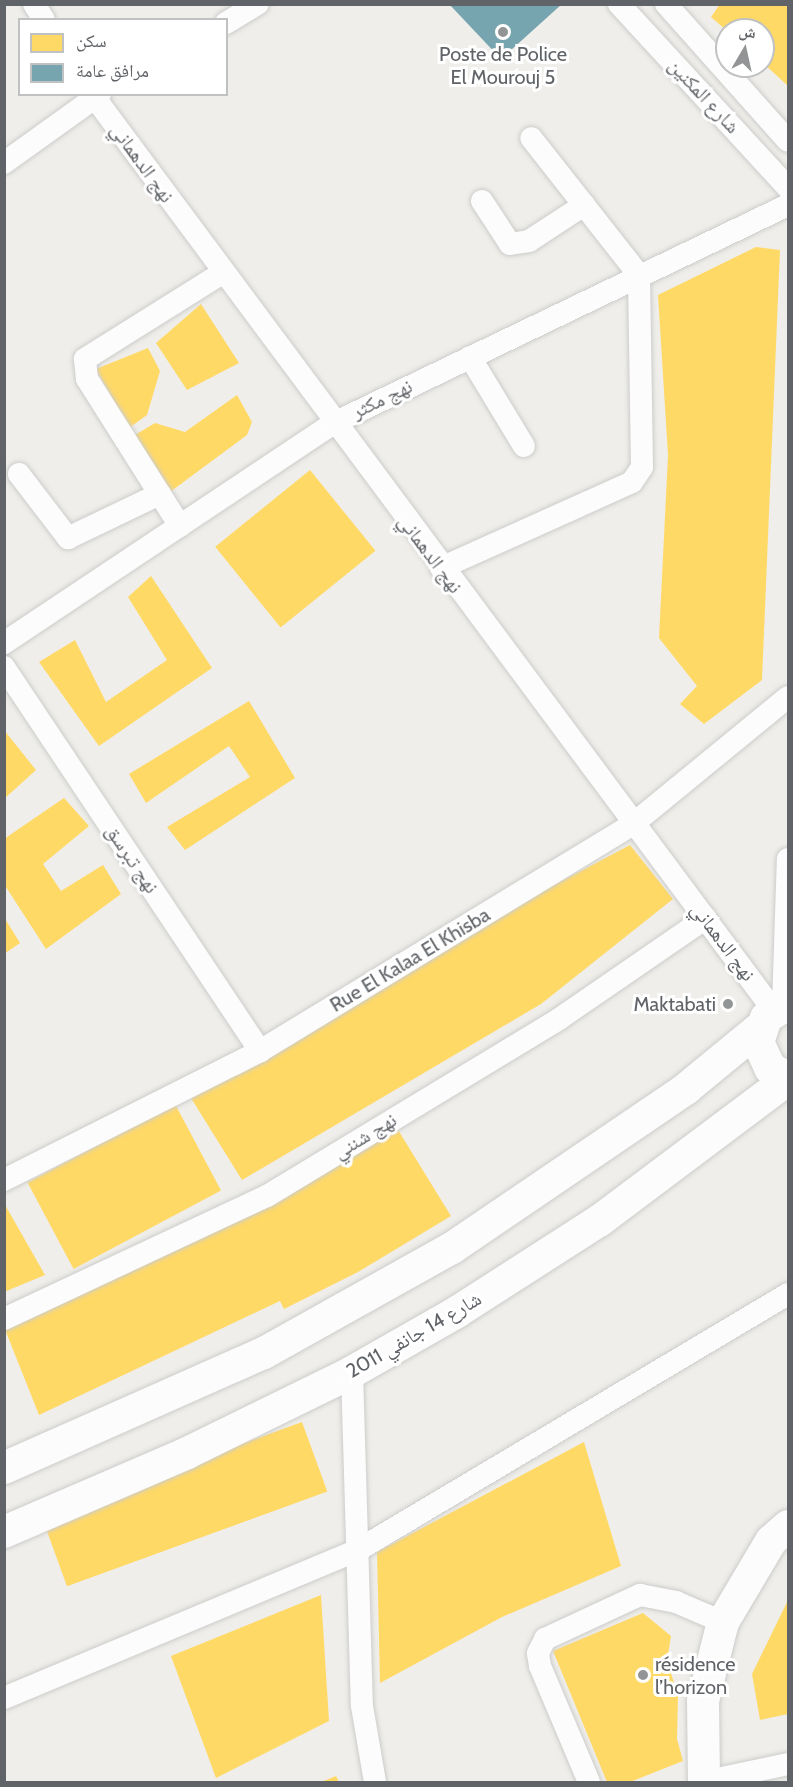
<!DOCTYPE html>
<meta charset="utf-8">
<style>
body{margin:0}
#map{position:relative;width:793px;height:1787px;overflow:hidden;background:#efeeea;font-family:Cabin,"Noto Naskh Arabic",sans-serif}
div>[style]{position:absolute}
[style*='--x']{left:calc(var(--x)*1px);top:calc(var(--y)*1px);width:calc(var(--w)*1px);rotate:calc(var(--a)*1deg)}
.homes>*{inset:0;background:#ffd966;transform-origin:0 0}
.public>*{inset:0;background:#76a5af}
.roads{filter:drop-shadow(0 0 2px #cccccb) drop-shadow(0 0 2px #cccccb)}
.street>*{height:22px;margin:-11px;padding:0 11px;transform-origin:11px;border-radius:11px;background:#fdfcfc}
.secondary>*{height:32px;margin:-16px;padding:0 16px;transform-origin:16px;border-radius:16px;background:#fdfcfc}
.dots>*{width:16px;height:16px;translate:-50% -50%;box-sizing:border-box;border:3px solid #fff;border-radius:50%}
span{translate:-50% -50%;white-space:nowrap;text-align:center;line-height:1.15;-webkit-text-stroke:6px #fff;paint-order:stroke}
.poi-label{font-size:20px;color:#606367}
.right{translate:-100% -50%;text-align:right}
.left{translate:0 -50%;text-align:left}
.street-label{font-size:20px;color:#606367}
.frame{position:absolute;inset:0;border:6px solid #606367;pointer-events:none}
.legend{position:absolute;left:18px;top:18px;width:210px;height:78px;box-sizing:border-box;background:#fff;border:2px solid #bfc1c2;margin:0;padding:8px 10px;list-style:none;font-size:18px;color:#606367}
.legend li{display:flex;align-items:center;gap:12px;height:30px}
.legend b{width:30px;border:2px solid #bfc1c2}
.north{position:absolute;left:715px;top:18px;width:60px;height:60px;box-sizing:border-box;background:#fff;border:2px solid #bfc1c2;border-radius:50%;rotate:9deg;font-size:16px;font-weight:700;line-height:24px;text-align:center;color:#606367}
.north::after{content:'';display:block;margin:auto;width:21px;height:27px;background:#929495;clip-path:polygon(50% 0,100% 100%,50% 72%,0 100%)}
</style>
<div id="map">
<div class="homes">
<i style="clip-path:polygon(720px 4px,788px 4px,788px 86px,763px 63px,763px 30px,726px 30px,711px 17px)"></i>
<i style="clip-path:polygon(756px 247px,780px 250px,762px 680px,704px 724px,680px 704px,697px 686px,659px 638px,668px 455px,658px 295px)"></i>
<i style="clip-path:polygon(201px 304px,239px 363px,187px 390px,156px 343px)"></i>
<i style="clip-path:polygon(148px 348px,160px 371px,147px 415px,129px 428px,96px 369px)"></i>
<i style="clip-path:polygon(237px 395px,252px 422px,247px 435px,170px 492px,135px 435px,155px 423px,185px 432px)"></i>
<i style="left:310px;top:470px;width:104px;height:122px;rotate:51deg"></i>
<i style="clip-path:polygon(151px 576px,212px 668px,99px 746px,39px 662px,75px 640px,106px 702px,167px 660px,128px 597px)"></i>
<i style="clip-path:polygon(249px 701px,295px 778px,185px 850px,167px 827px,250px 777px,229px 746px,146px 803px,129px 774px)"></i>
<i style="clip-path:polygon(4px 730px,36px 770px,4px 799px)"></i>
<i style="clip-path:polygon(64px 798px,89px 826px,43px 864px,61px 891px,103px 865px,121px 894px,46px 949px,4px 884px,4px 839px)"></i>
<i style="clip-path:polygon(630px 845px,673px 899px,541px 1004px,242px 1180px,191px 1098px,492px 918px)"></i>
<i style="clip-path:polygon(4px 917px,20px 943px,4px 954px)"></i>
<i style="left:175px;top:1104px;width:98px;height:167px;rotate:62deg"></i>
<i style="clip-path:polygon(395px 1125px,451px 1216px,358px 1272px,284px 1309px,280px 1301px,39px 1415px,4px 1327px)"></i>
<i style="clip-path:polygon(4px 1203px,45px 1275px,4px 1292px)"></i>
<i style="left:302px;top:1422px;width:74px;height:277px;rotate:70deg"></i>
<i style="clip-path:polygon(584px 1442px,621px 1566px,502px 1617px,380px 1683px,377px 1552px)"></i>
<i style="clip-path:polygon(321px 1595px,329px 1721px,216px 1778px,171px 1656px)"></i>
<i style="clip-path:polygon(788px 1600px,788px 1714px,760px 1720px,752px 1674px)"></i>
<i style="clip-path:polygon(643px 1613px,671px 1636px,667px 1661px,678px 1695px,677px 1739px,683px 1761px,630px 1782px,607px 1782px,553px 1651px)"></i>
<i style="clip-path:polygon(336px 1776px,339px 1782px,321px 1782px)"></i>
</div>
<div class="public">
<i style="clip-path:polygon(449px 4px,562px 4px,501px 59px)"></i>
</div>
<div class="roads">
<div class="street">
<i style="--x:34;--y:4;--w:19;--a:58"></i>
<i style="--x:619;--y:4;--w:250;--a:47.4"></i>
<i style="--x:666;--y:4;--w:183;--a:48.3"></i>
<i style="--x:226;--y:23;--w:37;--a:-31"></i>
<i style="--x:92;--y:94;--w:1143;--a:53.36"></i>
<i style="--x:4;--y:163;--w:118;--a:-35.7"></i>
<i style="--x:482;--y:201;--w:51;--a:56.9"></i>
<i style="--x:510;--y:244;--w:19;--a:-9"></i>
<i style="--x:529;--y:241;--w:66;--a:-33.2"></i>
<i style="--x:470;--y:357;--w:104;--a:58.8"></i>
<i style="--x:19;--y:474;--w:81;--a:52.6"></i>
<i style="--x:68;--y:538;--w:102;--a:-25.6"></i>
<i style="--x:180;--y:526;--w:174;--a:-122.3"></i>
<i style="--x:87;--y:379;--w:20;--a:-96"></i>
<i style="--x:85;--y:359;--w:162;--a:-32.1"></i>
<i style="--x:441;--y:568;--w:209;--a:-24.2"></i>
<i style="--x:632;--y:482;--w:18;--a:-56"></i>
<i style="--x:642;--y:467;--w:192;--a:-90.9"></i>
<i style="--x:639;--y:275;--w:174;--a:-128.2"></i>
<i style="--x:4;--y:643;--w:394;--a:-33.7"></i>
<i style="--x:332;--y:424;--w:506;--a:-25.65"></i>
<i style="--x:4;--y:667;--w:462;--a:56.3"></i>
<i style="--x:783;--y:1006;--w:147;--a:-88.1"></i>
<i style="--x:4;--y:1180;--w:287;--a:-26.7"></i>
<i style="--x:260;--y:1051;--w:437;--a:-31.3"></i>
<i style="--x:633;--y:824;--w:200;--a:-39.3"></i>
<i style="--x:4;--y:1319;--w:290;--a:-25.1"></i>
<i style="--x:267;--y:1196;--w:341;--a:-31.2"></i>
<i style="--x:559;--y:1019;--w:178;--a:-34.5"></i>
<i style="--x:352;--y:1372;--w:334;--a:88.3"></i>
<i style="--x:362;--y:1706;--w:77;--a:80.3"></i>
<i style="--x:4;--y:1698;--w:384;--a:-22.7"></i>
<i style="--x:358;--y:1550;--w:500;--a:-30.77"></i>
<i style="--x:589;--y:1782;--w:126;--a:-112.9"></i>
<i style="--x:540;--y:1666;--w:13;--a:-99"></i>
<i style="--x:538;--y:1653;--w:16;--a:-63"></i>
<i style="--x:545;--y:1639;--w:105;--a:-24.9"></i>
<i style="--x:640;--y:1595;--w:37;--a:11"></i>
<i style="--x:676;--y:1602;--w:51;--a:23.1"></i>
<i style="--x:703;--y:1782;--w:87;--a:-12"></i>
</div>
<div class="secondary">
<i style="--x:788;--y:1004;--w:26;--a:148"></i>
<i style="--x:766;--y:1018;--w:25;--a:108"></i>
<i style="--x:758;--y:1042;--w:29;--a:65"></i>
<i style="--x:770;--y:1068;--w:21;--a:29"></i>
<i style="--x:4;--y:1468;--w:284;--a:-23.9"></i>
<i style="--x:264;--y:1353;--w:215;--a:-29.2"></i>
<i style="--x:452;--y:1248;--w:284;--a:-34.2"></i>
<i style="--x:687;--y:1088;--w:96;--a:-39.5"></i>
<i style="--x:4;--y:1532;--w:199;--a:-23.3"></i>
<i style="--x:187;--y:1453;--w:184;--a:-26.1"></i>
<i style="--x:352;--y:1372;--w:121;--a:-29.7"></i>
<i style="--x:457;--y:1312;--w:169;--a:-32.7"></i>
<i style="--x:599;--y:1221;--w:236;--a:-36.9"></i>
<i style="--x:704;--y:1782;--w:81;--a:-90.7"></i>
<i style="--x:703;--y:1701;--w:81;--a:-75.8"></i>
<i style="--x:723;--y:1622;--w:94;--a:-59.3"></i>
<i style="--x:771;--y:1541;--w:23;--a:-41"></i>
</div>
</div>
<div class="dots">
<i style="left:503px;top:32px;background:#929495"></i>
<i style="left:728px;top:1004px;background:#929495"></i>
<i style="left:643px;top:1675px;background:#929495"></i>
</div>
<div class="poi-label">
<span style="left:503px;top:66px">Poste de Police<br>El Mourouj 5</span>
<span class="right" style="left:716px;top:1004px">Maktabati</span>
<span class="left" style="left:655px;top:1676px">résidence<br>l’horizon</span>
</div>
<div class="street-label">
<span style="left:704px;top:96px;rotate:47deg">شارع المكنين</span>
<span style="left:142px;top:163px;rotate:54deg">نهج الدهماني</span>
<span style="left:382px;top:399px;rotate:-26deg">نهج مكثر</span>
<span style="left:430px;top:554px;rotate:53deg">نهج الدهماني</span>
<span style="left:132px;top:859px;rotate:56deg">نهج تبرسق</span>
<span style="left:723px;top:942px;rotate:53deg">نهج الدهماني</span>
<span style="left:410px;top:960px;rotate:-31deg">Rue El Kalaa El Khisba</span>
<span style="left:365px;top:1136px;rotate:-31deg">نهج شنني</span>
<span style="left:414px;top:1335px;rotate:-30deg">شارع 14 جانفي 2011</span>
</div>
<div class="frame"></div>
<ul class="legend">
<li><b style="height:16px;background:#ffd966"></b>سكن</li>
<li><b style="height:16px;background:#76a5af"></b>مرافق عامة</li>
</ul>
<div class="north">ش</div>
</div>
